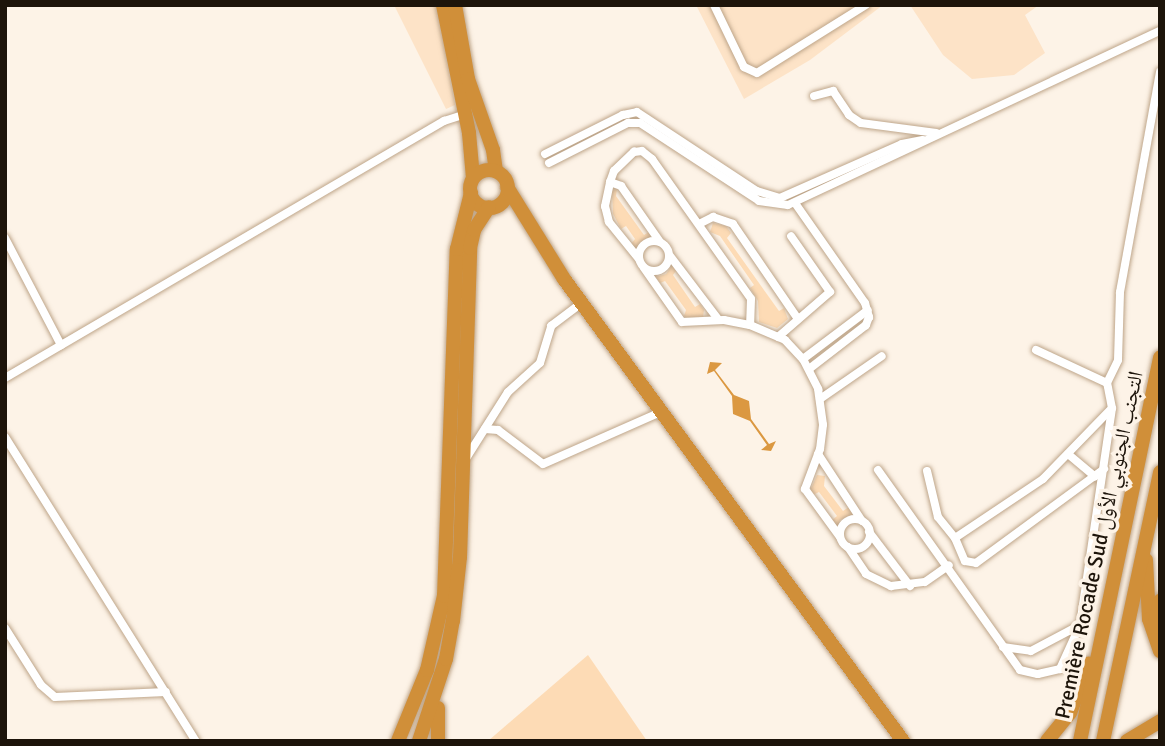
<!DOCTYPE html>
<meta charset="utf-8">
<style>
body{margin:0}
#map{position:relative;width:1165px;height:746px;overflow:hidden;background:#fdf3e7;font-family:Signika,"Noto Naskh Arabic",sans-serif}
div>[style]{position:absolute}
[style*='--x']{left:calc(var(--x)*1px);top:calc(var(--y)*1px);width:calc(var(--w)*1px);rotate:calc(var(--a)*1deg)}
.built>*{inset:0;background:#fde3c7}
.green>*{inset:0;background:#fddbb5}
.water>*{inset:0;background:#db9841}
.roads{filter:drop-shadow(0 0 2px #bea589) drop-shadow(0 0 2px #bea589)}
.street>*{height:8px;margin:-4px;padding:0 4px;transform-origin:4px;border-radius:4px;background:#fff}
.street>.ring{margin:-4px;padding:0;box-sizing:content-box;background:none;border:8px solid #fff;border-radius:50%}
.highway>*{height:14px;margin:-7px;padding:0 7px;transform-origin:7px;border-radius:7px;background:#d08f39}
.highway>.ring{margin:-7px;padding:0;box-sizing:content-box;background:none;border:14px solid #d08f39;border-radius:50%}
span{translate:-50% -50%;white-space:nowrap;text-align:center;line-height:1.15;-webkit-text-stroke:7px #fdf3e7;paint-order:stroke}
.street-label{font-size:21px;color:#1d140a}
.frame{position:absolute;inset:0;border:7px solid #1d140a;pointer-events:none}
</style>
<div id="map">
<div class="built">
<i style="clip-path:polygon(394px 5px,437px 5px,455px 105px,446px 109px)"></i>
<i style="clip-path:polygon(696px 5px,883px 5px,810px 60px,744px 99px)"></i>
<i style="clip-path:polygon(910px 5px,1039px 5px,1025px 15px,1045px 53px,1014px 75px,972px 79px,943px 55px)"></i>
</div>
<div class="green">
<i style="clip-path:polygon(617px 189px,616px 196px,644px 235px,649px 232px,652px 237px,636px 250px,631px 244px,635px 239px,626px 226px,621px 229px,613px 214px,612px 190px)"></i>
<i style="clip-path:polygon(713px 223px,726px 226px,731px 233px,727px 238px,779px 311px,784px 308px,788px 319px,777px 328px,759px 322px,758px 301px,750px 288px,754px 285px,720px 236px,710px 232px)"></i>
<i style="clip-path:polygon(672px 265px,676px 271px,673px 275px,695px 307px,700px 304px,704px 310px,703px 317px,689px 320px,684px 316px,686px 310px,665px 281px,660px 283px,656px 277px,666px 274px)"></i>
<i style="clip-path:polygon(817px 475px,825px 476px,824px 486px,843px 511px,849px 507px,854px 514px,840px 520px,837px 529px,831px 521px,837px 516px,819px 492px,813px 495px,810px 491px)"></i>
<i style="clip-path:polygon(588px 655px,647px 741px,488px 741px)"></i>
</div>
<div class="water">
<i style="clip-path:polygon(710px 362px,722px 363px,715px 370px,734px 395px,749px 401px,751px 419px,769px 444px,776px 441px,771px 451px,761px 450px,767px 445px,750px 421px,733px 414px,732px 396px,714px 371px,707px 374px)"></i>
</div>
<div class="roads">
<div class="street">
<i style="--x:714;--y:5;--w:69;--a:64.2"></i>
<i style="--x:744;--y:67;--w:14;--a:25"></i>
<i style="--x:757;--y:73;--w:128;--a:-32"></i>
<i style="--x:814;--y:96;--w:20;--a:-15"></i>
<i style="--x:833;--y:91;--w:29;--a:56"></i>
<i style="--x:849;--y:115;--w:14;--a:34"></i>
<i style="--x:861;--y:123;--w:76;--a:7.6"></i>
<i style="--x:545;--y:154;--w:87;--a:-26.6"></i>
<i style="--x:623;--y:115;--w:14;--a:-12"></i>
<i style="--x:637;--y:112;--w:144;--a:33.4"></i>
<i style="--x:757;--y:191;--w:24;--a:17"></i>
<i style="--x:780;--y:198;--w:133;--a:-23.9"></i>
<i style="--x:902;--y:144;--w:21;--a:-11"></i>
<i style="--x:549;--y:163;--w:89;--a:-26.9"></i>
<i style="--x:628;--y:123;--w:12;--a:0"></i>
<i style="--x:640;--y:123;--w:142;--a:33.2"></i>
<i style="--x:759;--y:201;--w:29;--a:8"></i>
<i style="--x:788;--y:205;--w:411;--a:-25.1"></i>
<i style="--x:610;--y:182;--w:12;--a:-70"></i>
<i style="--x:614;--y:171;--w:28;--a:-44"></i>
<i style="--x:634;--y:152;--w:8;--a:-7"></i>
<i style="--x:642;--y:151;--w:13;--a:39"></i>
<i style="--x:652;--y:159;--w:171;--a:54.7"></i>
<i style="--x:751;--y:299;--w:26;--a:92"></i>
<i style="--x:795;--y:203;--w:122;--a:55"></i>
<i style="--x:865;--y:303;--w:15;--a:74"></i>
<i style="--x:869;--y:317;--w:9;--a:111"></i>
<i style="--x:866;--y:325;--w:72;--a:142.3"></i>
<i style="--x:699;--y:224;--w:16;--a:-27"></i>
<i style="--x:713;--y:217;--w:21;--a:19"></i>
<i style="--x:733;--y:224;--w:115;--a:55.6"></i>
<i style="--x:5;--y:238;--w:121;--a:62.4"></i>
<i class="ring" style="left:639px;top:241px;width:22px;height:22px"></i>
<i style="--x:670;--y:256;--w:79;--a:52.7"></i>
<i style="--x:639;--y:259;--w:48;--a:-129"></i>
<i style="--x:609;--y:222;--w:16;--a:-104"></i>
<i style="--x:605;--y:206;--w:25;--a:-78"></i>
<i style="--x:610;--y:182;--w:12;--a:20"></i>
<i style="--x:621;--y:186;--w:68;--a:55.1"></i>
<i style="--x:644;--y:268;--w:66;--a:54.9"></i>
<i style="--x:682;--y:322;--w:42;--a:-2.7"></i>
<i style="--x:724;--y:320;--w:26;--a:11"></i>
<i style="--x:750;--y:325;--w:38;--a:23"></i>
<i style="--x:785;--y:340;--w:26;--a:47"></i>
<i style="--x:803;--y:359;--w:34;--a:63"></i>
<i style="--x:818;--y:389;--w:36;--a:82"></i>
<i style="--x:823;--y:425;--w:24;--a:97"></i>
<i style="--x:820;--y:449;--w:43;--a:110.6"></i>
<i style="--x:805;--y:489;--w:59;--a:53.9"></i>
<i style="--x:778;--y:337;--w:69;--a:-40.9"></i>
<i style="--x:830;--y:292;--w:68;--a:-124.9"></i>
<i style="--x:1036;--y:350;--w:78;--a:24.9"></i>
<i style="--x:803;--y:359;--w:81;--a:-37"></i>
<i style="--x:5;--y:378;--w:509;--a:-30.35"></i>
<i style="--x:444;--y:121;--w:22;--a:-18"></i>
<i style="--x:820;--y:399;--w:75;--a:-34.7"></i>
<i style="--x:485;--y:429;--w:13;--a:4"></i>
<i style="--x:498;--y:430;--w:56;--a:37.1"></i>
<i style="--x:543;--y:464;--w:129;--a:-23.8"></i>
<i style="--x:5;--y:437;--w:359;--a:57.9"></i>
<i style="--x:818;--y:454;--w:80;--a:56.7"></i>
<i style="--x:1068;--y:454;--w:35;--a:40"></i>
<i style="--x:465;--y:460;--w:80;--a:-57.7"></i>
<i style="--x:508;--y:392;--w:43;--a:-42.2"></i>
<i style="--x:540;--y:363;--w:39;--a:-73"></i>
<i style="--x:551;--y:326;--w:39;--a:-37"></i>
<i style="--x:878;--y:470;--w:245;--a:54.6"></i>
<i style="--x:1020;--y:670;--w:18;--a:13"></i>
<i style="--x:1038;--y:674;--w:23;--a:-13"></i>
<i style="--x:1060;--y:669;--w:48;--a:-65.6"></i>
<i style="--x:1080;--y:625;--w:219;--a:-81.6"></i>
<i style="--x:1112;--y:408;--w:25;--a:-101"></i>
<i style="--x:1107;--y:383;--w:25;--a:-64"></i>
<i style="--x:1118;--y:360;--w:68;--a:-88.3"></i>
<i style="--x:1120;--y:292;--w:224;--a:-79.7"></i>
<i style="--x:927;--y:471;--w:47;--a:76.6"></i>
<i style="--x:938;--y:517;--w:27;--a:51"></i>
<i style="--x:955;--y:538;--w:25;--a:67"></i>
<i style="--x:965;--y:561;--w:11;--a:10"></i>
<i style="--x:976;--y:563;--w:159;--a:-36.3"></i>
<i class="ring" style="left:840px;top:519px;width:22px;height:22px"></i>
<i style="--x:869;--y:532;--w:68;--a:52.8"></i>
<i style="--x:955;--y:538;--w:106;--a:-33.8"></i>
<i style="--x:1043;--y:479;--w:99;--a:-45.8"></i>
<i style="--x:848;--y:547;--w:32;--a:56"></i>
<i style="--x:866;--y:574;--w:28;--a:26"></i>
<i style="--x:891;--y:586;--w:34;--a:-7"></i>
<i style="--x:925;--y:582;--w:29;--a:-35"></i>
<i style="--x:5;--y:628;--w:67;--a:57.7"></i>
<i style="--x:41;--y:685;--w:18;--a:41"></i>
<i style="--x:55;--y:697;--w:111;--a:-2.6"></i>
<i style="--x:1003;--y:647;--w:28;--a:8"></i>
<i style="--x:1031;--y:651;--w:55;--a:-28"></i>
</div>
<div class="highway">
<i style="--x:443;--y:5;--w:131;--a:78.5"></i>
<i style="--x:469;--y:133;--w:45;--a:84.9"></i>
<i style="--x:455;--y:5;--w:75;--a:80"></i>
<i style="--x:468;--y:79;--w:75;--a:70.6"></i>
<i style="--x:493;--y:150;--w:21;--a:82"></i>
<i class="ring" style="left:470px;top:170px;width:24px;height:24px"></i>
<i style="--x:507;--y:187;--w:108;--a:58.2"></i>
<i style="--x:564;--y:279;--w:573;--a:53.73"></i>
<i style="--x:1146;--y:560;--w:59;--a:87.1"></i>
<i style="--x:1149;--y:619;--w:34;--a:71"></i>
<i style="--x:1154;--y:627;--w:27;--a:-77"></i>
<i style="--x:438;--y:708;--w:33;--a:90"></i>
<i style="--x:398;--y:741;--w:77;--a:-67.8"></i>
<i style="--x:427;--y:670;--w:76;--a:-77.1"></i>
<i style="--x:444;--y:596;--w:347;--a:-87.9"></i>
<i style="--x:457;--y:249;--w:58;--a:-76"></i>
<i style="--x:419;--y:741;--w:86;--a:-71.8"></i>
<i style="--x:446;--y:659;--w:39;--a:-80"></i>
<i style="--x:453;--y:621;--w:64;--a:-83.8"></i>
<i style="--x:460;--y:557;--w:309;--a:-88.1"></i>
<i style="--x:470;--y:248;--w:18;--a:-77"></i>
<i style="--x:474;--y:230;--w:27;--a:-57"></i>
<i style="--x:1047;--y:741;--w:36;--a:-51"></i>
<i style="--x:1070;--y:713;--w:53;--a:-69.2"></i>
<i style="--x:1080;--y:741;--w:392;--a:-78.2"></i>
<i style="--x:1103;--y:741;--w:275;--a:-78"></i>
<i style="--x:1127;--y:741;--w:39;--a:-31"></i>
</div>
</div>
<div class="street-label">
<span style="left:1099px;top:545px;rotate:-78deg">Première Rocade Sud التجنب الجنوبي الأول</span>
</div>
<div class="frame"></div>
</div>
